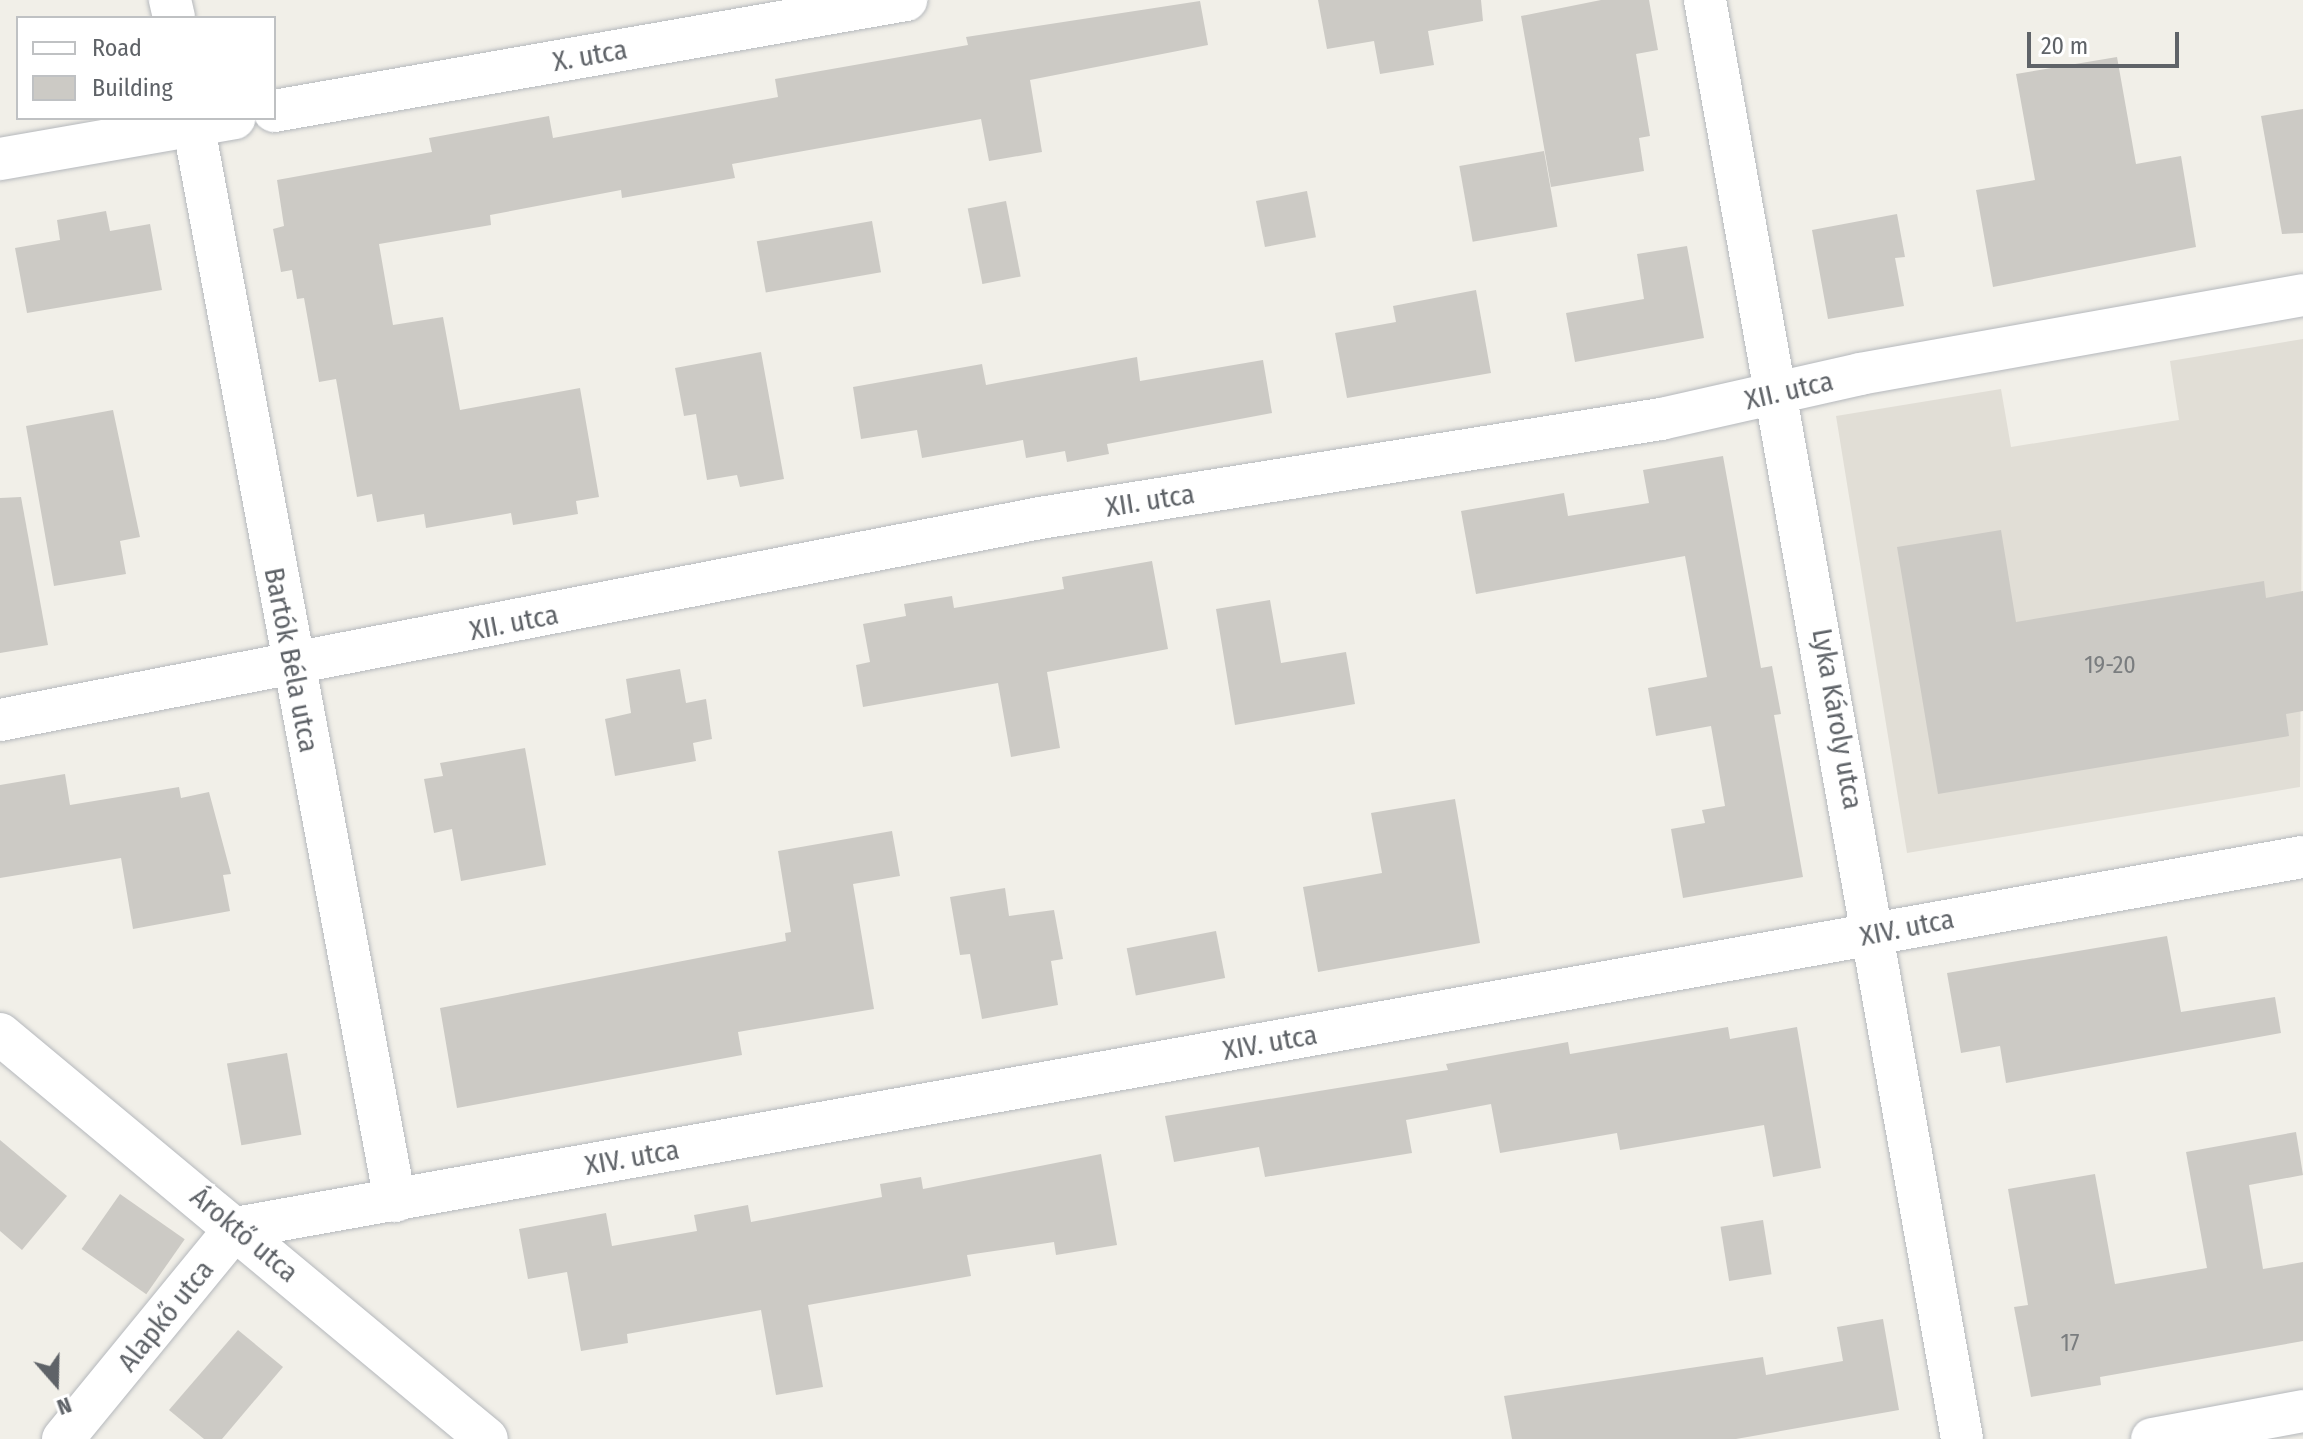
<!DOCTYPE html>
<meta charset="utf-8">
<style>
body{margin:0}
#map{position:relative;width:2303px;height:1439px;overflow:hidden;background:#f1efe8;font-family:"Fira Sans Condensed",sans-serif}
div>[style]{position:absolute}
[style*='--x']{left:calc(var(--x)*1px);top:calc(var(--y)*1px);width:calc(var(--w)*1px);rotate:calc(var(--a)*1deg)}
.education>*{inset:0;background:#e1ded6}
.building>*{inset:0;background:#cccac5;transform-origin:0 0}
.roads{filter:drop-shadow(0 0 2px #b5b8bc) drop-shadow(0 0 2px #b5b8bc)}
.street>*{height:42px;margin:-21px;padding:0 21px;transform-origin:21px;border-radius:21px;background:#fff}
span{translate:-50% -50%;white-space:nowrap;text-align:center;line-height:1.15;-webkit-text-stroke:6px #fff;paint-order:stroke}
.number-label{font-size:24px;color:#7a7d7f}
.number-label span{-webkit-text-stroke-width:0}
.street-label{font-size:28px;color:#5f6368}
.legend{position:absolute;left:16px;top:16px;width:260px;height:104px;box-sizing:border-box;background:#fff;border:2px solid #bfc1c3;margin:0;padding:10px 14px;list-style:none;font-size:24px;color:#5f6368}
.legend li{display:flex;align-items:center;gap:16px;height:40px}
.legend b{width:40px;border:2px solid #bfc1c3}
.north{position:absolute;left:16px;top:1343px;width:80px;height:80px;-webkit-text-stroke:6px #fff;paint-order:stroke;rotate:160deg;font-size:22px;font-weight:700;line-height:32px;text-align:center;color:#5f6368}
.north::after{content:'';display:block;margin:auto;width:28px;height:36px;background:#5f6368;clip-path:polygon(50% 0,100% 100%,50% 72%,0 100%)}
.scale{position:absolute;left:2027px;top:32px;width:152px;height:36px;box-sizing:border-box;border:4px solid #5f6368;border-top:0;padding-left:10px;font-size:24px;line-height:28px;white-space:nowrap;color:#5f6368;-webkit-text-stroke:6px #fff;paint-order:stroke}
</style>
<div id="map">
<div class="education">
<i style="clip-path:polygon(2303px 339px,2300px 787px,1907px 853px,1836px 416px,2001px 389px,2011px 447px,2179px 420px,2170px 361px)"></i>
</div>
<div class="building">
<i style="clip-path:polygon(1318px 0,1481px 0,1483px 21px,1428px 31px,1434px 65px,1380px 74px,1374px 41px,1327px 49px)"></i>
<i style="clip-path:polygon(1601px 0,1649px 0,1658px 50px,1636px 54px,1650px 136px,1639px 138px,1644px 171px,1551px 187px,1521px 16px)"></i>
<i style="clip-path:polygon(1200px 1px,1208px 45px,1030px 80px,1042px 152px,989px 161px,981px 119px,732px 164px,735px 178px,622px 198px,621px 190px,490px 215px,491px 225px,379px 244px,393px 325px,443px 317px,460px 410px,580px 388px,599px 497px,576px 501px,578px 514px,513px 525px,511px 513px,426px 528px,424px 514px,377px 522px,372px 494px,357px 497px,336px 379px,319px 382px,304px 298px,297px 299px,292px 270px,281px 272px,273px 229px,284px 226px,277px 180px,432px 152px,429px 138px,549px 116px,553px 138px,778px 97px,775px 79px,968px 45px,966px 37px)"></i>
<i style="clip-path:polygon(2117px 57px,2136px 164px,2181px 156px,2196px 247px,1993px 287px,1976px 190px,2035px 180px,2016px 74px)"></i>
<i style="clip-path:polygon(2303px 109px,2303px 233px,2282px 234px,2261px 116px)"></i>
<i style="left:1544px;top:151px;width:77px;height:86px;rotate:80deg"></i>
<i style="left:1307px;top:191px;width:47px;height:52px;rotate:79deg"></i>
<i style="left:1006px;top:201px;width:77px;height:39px;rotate:79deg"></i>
<i style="clip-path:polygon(106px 211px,110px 231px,150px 224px,162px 290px,27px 313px,15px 248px,60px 240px,57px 220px)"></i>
<i style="clip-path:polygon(1897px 214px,1905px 257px,1895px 258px,1904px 306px,1828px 319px,1812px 230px)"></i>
<i style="left:872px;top:221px;width:52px;height:117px;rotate:80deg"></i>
<i style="clip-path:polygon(1687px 246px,1704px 338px,1575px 362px,1566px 313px,1644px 299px,1637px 254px)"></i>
<i style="clip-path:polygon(1476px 290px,1491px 373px,1347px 398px,1335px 333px,1396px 322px,1393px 306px)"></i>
<i style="clip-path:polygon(761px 352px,784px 479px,740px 487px,737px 475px,707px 480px,696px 414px,684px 416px,675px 368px)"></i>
<i style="clip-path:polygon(1137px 357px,1140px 381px,1263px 360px,1272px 413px,1107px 444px,1109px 454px,1067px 462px,1065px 451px,1026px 458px,1023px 440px,922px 458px,917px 430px,861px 439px,853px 387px,982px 364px,986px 385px)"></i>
<i style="clip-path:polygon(113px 410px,140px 537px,120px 541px,126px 574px,54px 586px,26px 426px)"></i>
<i style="clip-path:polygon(1723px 456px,1761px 668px,1772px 666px,1781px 714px,1774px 715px,1803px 877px,1683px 898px,1671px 829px,1705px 823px,1702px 810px,1725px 806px,1711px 726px,1656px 736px,1648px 688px,1707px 677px,1685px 556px,1476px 594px,1461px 511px,1564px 493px,1568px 516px,1649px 503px,1643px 470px)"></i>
<i style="clip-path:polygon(21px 497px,48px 645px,0 653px,0 498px)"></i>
<i style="clip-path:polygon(2001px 530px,2016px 622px,2264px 581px,2266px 598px,2303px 591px,2303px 711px,2286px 714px,2289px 736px,1938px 794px,1897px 547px)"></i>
<i style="clip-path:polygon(1152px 561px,1168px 649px,1047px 672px,1060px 748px,1011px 757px,998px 683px,863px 707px,856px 665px,870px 662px,863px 624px,906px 616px,904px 604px,952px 596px,954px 608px,1064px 589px,1062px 577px)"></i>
<i style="clip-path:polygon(1270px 600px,1281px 663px,1346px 652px,1355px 704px,1235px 725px,1216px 609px)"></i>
<i style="clip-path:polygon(680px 669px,686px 703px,706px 699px,712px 739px,693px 743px,696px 761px,615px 776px,605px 719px,631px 713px,626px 679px)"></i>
<i style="clip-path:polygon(525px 748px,546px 865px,461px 881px,452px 829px,434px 833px,424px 779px,443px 776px,440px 763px)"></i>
<i style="clip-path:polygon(65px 774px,70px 805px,179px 787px,181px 798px,209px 792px,231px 874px,223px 875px,230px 911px,133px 929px,121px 858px,0 878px,0 785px)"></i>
<i style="clip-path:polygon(1455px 799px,1480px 943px,1318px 972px,1303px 887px,1382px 873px,1371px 813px)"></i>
<i style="clip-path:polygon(892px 831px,900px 876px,853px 884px,874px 1009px,738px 1032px,742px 1055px,457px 1108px,440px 1008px,786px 941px,785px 933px,791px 932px,778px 851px)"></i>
<i style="clip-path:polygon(1005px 888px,1009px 916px,1054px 910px,1063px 959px,1051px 961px,1058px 1005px,982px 1019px,970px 954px,960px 955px,950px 897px)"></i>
<i style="left:1216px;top:931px;width:48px;height:91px;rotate:79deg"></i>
<i style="clip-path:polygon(2167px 936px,2181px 1012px,2275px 997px,2281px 1033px,2006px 1083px,2000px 1046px,1961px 1053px,1947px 973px)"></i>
<i style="clip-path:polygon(1728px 1027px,1730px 1039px,1797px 1027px,1821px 1168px,1773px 1177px,1764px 1125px,1620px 1150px,1617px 1133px,1500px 1153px,1491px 1104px,1406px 1120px,1412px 1153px,1265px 1177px,1259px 1147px,1174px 1162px,1165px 1116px,1448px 1070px,1446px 1064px,1568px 1042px,1570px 1054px)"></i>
<i style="left:287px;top:1053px;width:83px;height:61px;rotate:80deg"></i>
<i style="clip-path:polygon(2296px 1132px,2303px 1175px,2249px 1185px,2263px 1269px,2303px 1262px,2303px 1341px,2100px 1377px,2101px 1385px,2031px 1397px,2014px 1307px,2028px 1305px,2008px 1189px,2095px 1174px,2115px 1284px,2207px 1268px,2186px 1152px)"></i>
<i style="clip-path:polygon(0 1140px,67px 1196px,22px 1250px,0 1231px)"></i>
<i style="clip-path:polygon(1101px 1154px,1117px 1245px,1056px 1255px,1054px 1242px,967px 1255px,971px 1276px,808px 1305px,823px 1387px,776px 1395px,761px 1310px,627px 1334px,628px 1343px,581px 1351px,567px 1272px,528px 1279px,519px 1229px,606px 1213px,612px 1246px,697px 1231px,694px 1215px,748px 1205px,751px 1222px,882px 1197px,880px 1184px,921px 1177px,923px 1189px)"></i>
<i style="left:120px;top:1194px;width:79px;height:67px;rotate:35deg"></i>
<i style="left:1763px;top:1220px;width:55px;height:43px;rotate:81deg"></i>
<i style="clip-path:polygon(1883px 1319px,1899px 1410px,1736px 1439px,1512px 1439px,1504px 1396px,1763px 1357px,1766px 1375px,1843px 1361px,1837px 1327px)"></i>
<i style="clip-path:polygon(238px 1330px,283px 1367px,222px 1439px,204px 1439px,169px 1410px)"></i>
</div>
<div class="roads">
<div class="street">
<i style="--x:170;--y:0;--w:18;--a:77"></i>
<i style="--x:1705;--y:0;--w:1462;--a:79.87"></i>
<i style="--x:274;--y:111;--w:642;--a:-9.96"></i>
<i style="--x:192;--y:118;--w:1102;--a:79.38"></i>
<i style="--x:0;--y:159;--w:238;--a:-9.9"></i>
<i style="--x:0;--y:720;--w:1059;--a:-10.99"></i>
<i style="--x:1040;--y:518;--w:629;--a:-9.06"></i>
<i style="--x:1661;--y:419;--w:204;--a:-12.7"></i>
<i style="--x:1860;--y:374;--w:450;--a:-10.1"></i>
<i style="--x:0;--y:1034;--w:633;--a:39.75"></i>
<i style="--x:63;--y:1439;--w:273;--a:-50.7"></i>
<i style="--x:236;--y:1228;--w:2100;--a:-10.18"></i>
<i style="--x:2152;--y:1439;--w:154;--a:-10.5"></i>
</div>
</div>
<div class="number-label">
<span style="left:2110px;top:666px">19-20</span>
<span style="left:2070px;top:1344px">17</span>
</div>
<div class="street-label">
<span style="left:590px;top:56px;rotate:-10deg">X. utca</span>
<span style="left:1789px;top:391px;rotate:-13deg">XII. utca</span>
<span style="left:1150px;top:501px;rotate:-9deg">XII. utca</span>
<span style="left:514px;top:623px;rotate:-11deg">XII. utca</span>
<span style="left:291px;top:660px;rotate:79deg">Bartók Béla utca</span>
<span style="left:1837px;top:719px;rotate:80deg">Lyka Károly utca</span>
<span style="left:1907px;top:928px;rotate:-11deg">XIV. utca</span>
<span style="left:1270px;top:1043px;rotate:-10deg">XIV. utca</span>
<span style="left:632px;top:1158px;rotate:-10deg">XIV. utca</span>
<span style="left:244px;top:1235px;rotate:40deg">Ároktő utca</span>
<span style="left:166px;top:1316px;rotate:-51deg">Alapkő utca</span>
</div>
<ul class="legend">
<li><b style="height:10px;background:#fff"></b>Road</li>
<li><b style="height:22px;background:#cccac5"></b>Building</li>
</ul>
<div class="north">N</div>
<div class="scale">20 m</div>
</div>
